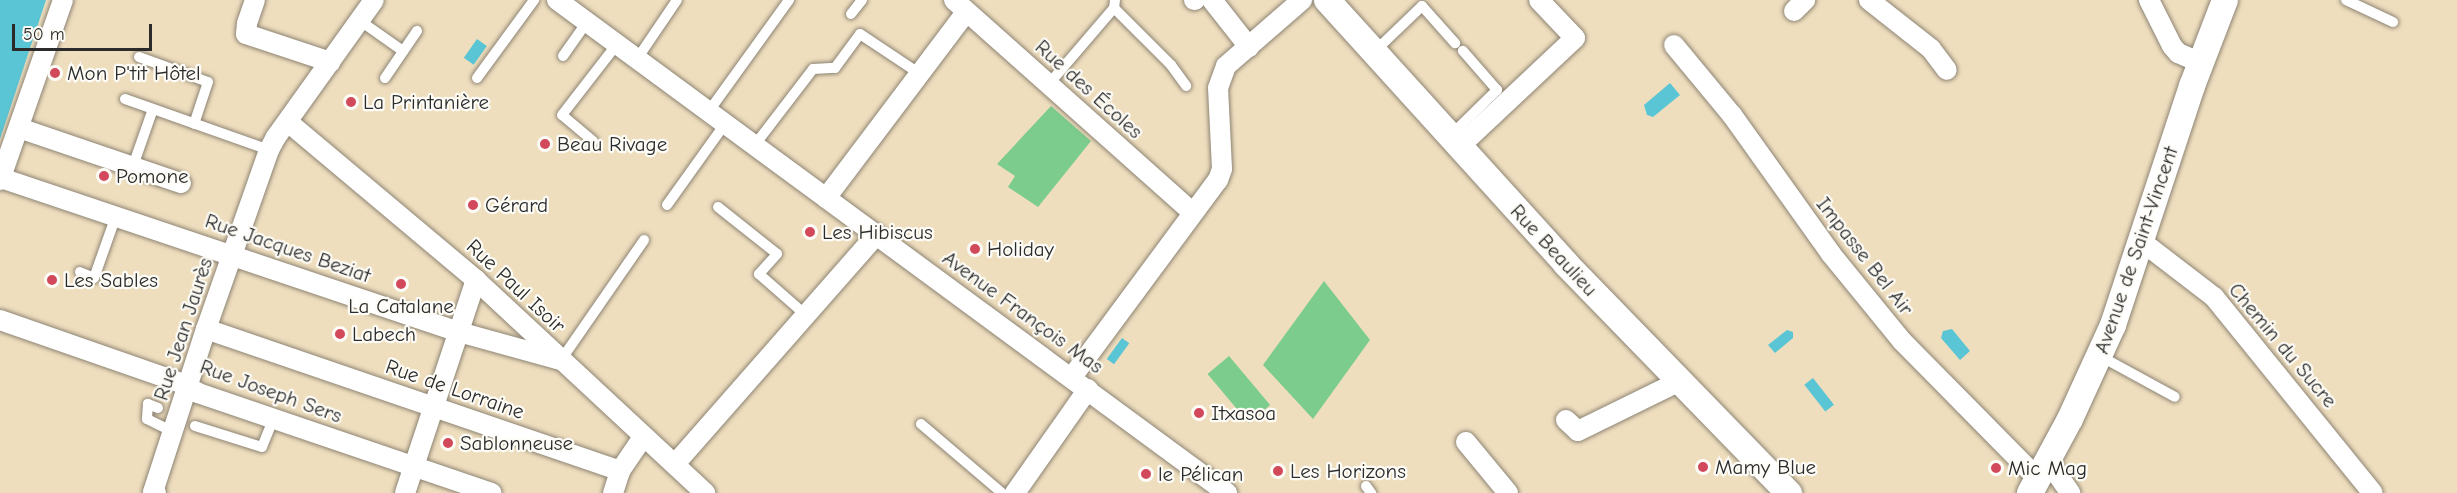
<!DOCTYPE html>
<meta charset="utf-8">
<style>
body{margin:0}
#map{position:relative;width:2457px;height:493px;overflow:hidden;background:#efdebe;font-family:"Comic Neue",sans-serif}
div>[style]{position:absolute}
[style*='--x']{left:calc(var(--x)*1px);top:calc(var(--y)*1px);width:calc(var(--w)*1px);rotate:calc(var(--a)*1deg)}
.green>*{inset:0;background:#7bcc8d;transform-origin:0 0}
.water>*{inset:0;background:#5ac5d4;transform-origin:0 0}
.roads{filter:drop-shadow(0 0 2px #8d8474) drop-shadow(0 0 2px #8d8474)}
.service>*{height:10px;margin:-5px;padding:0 5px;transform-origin:5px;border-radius:5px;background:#fff}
.minor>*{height:20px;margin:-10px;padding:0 10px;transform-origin:10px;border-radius:10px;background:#fff}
.tertiary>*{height:26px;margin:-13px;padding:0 13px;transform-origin:13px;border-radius:13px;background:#fff}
.dots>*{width:16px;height:16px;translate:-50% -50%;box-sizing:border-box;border:3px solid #fdfcf7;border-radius:50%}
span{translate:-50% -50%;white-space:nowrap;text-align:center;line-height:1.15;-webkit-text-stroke:4.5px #fdfcf7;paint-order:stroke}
.poi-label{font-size:21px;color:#2b2b2b}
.left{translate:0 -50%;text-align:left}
.street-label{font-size:21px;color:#2b2b2b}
.scale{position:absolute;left:12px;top:24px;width:140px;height:27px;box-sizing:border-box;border:3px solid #2b2b2b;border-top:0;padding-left:8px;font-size:18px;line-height:21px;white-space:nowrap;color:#2b2b2b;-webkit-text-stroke:4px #fdfcf7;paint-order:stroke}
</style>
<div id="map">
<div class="green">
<i style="clip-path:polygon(1051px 106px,1091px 141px,1038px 207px,1008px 187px,1015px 176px,997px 164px)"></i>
<i style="clip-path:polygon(1324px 281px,1370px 340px,1313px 419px,1263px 365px)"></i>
<i style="left:1229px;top:356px;width:64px;height:28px;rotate:50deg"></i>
</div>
<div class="water">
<i style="clip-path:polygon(0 0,46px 0,0 139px)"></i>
<i style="left:477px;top:39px;width:12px;height:23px;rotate:35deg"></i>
<i style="clip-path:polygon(1670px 83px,1680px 95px,1653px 117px,1647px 115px,1644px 105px)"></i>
<i style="clip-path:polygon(1952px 329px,1970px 351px,1960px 360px,1941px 338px,1943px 331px)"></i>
<i style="clip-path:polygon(1787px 330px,1793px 332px,1793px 338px,1775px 353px,1768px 345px)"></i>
<i style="left:1122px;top:338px;width:9px;height:26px;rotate:36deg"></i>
<i style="left:1813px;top:378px;width:34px;height:11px;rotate:52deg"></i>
</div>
<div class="roads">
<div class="service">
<i style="--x:1115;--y:0;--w:8;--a:97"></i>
<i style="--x:1114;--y:8;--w:81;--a:45"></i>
<i style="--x:1171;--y:65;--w:26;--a:54"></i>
<i style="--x:2346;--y:0;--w:52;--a:25.1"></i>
<i style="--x:851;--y:14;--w:18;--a:-52"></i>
<i style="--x:359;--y:20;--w:54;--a:35.2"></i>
<i style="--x:1373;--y:53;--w:68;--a:-43.8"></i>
<i style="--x:1422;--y:6;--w:50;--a:48.3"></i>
<i style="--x:563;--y:56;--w:42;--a:-54.8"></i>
<i style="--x:139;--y:57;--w:73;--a:19.9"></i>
<i style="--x:208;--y:82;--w:44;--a:108.4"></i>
<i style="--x:637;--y:59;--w:71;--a:-55.9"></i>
<i style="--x:385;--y:78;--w:57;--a:-55.8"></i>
<i style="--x:477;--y:78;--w:97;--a:-53.8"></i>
<i style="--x:1048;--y:85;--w:101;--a:-49.4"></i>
<i style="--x:125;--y:99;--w:153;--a:19.5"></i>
<i style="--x:709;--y:111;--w:137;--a:-54.2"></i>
<i style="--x:1450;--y:136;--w:66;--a:-44.4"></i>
<i style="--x:1497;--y:90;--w:52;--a:-131.1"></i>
<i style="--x:593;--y:141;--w:40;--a:-140"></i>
<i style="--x:562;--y:115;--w:90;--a:-52.2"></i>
<i style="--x:754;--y:146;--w:97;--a:-52.5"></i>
<i style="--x:813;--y:69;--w:22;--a:-3"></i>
<i style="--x:835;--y:68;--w:42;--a:-53.7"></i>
<i style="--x:860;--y:34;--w:72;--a:33.7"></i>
<i style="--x:133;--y:166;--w:60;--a:-70.7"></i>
<i style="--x:667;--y:205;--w:100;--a:-54.4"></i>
<i style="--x:718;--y:207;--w:75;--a:38.5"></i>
<i style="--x:777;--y:254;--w:27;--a:132"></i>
<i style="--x:759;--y:274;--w:64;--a:41.2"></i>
<i style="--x:80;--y:272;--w:15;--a:23"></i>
<i style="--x:94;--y:278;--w:66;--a:-70.5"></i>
<i style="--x:2100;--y:356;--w:85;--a:28.7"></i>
<i style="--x:561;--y:360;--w:146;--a:-55.3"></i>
<i style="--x:158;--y:408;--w:11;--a:-158"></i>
<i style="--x:148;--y:404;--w:15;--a:94"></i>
<i style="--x:147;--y:419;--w:30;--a:26"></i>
<i style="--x:921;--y:424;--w:106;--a:40.4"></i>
<i style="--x:195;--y:426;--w:70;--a:17.4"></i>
<i style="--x:262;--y:447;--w:31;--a:-68"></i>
<i style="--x:1366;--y:486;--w:9;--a:54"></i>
</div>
<div class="minor">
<i style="--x:255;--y:0;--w:24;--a:109"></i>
<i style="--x:247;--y:23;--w:11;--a:95"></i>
<i style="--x:246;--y:34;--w:89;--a:18.4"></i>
<i style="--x:557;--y:0;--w:832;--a:36.35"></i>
<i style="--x:954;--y:0;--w:320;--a:41.7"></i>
<i style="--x:1194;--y:0;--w:1;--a:0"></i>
<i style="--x:1212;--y:0;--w:60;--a:51.8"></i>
<i style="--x:1869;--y:0;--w:79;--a:38.3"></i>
<i style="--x:1931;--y:49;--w:26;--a:53"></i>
<i style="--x:2149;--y:0;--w:51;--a:63.4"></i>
<i style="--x:2172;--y:46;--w:9;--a:49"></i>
<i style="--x:2178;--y:53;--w:25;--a:23"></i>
<i style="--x:1794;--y:11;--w:16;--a:-45"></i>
<i style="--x:1674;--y:45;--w:91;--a:50.4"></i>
<i style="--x:1732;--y:115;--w:171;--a:54.5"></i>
<i style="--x:1831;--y:254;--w:112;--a:50.8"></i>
<i style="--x:1902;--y:341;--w:194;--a:45.4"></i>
<i style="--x:288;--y:122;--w:246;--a:40"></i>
<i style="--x:476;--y:280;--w:313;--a:42.9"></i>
<i style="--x:19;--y:128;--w:171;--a:18.8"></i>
<i style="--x:1459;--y:147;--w:159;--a:-43.2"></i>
<i style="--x:1575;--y:38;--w:52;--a:-133.5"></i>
<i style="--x:1;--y:178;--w:483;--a:18.6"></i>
<i style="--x:459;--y:332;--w:106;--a:15.4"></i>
<i style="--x:0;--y:180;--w:191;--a:-70.7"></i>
<i style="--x:826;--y:198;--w:233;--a:-53"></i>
<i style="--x:2141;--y:241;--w:92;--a:37.5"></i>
<i style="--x:2214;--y:297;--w:252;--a:51"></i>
<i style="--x:0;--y:320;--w:192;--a:19.2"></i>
<i style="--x:181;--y:383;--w:20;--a:30"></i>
<i style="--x:198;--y:393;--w:310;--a:18.8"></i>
<i style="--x:206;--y:329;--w:438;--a:18.9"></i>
<i style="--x:1072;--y:377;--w:245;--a:-53.5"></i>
<i style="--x:1218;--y:180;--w:12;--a:-70"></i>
<i style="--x:1222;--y:169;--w:81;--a:-92.8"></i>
<i style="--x:1218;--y:88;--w:23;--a:-70"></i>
<i style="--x:1226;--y:66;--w:101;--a:-41"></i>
<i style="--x:1566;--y:420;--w:16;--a:43"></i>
<i style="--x:1578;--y:431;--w:114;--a:-26.1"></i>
<i style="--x:1466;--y:442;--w:66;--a:50.5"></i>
<i style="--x:2048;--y:461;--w:39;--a:55"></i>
<i style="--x:675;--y:464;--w:305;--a:-48.7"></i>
<i style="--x:156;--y:493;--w:3;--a:-162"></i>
<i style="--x:153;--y:492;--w:171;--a:-72"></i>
<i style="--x:206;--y:329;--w:190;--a:-70.6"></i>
<i style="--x:269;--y:150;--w:15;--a:-62"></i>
<i style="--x:276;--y:137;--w:168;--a:-54.4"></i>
<i style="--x:405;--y:493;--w:225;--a:-71.6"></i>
<i style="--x:613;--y:493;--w:23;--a:-72"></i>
<i style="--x:620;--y:471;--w:41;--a:-55.9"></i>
<i style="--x:1015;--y:493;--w:127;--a:-54.9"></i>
</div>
<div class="tertiary">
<i style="--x:1327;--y:0;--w:356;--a:47.8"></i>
<i style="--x:1566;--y:264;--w:320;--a:45.8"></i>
<i style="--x:2030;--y:493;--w:84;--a:-61.6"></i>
<i style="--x:2070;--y:419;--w:103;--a:-65.4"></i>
<i style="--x:2113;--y:325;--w:252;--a:-71.7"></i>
<i style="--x:2192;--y:86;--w:92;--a:-69"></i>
</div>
</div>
<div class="dots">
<i style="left:55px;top:73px;background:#d1495b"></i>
<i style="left:351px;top:102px;background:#d1495b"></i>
<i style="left:545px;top:144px;background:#d1495b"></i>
<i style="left:104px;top:176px;background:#d1495b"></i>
<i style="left:473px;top:205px;background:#d1495b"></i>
<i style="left:810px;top:232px;background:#d1495b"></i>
<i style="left:975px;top:249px;background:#d1495b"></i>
<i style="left:52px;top:280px;background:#d1495b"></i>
<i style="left:401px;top:284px;background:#d1495b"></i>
<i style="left:340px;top:334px;background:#d1495b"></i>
<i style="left:1199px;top:413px;background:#d1495b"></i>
<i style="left:448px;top:443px;background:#d1495b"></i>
<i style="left:1703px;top:467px;background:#d1495b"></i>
<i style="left:1996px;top:468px;background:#d1495b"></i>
<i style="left:1278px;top:471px;background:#d1495b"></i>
<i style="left:1146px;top:474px;background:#d1495b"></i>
</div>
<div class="poi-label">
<span class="left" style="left:67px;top:73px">Mon P'tit Hôtel</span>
<span class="left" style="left:363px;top:102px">La Printanière</span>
<span class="left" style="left:557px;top:144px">Beau Rivage</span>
<span class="left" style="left:116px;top:176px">Pomone</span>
<span class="left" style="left:485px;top:205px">Gérard</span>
<span class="left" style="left:822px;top:232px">Les Hibiscus</span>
<span class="left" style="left:987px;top:249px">Holiday</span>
<span class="left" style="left:64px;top:280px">Les Sables</span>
<span style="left:401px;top:306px">La Catalane</span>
<span class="left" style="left:352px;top:334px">Labech</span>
<span class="left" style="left:1211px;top:413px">Itxasoa</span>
<span class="left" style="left:460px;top:443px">Sablonneuse</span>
<span class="left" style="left:1715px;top:467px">Mamy Blue</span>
<span class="left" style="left:2008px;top:468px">Mic Mag</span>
<span class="left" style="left:1290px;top:471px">Les Horizons</span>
<span class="left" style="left:1158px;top:474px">le Pélican</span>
</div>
<div class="street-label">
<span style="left:1089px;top:89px;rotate:42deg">Rue des Écoles</span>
<span style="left:288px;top:248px;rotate:19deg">Rue Jacques Beziat</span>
<span style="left:1554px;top:250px;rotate:47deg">Rue Beaulieu</span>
<span style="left:2136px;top:250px;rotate:-71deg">Avenue de Saint-Vincent</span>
<span style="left:1865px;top:256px;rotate:52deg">Impasse Bel Air</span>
<span style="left:516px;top:286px;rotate:43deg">Rue Paul Isoir</span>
<span style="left:1023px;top:312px;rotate:36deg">Avenue François Mas</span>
<span style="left:183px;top:329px;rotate:-72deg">Rue Jean Jaurès</span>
<span style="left:2283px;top:345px;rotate:50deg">Chemin du Sucre</span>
<span style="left:455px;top:389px;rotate:19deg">Rue de Lorraine</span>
<span style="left:271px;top:391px;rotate:20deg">Rue Joseph Sers</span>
</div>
<div class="scale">50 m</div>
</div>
